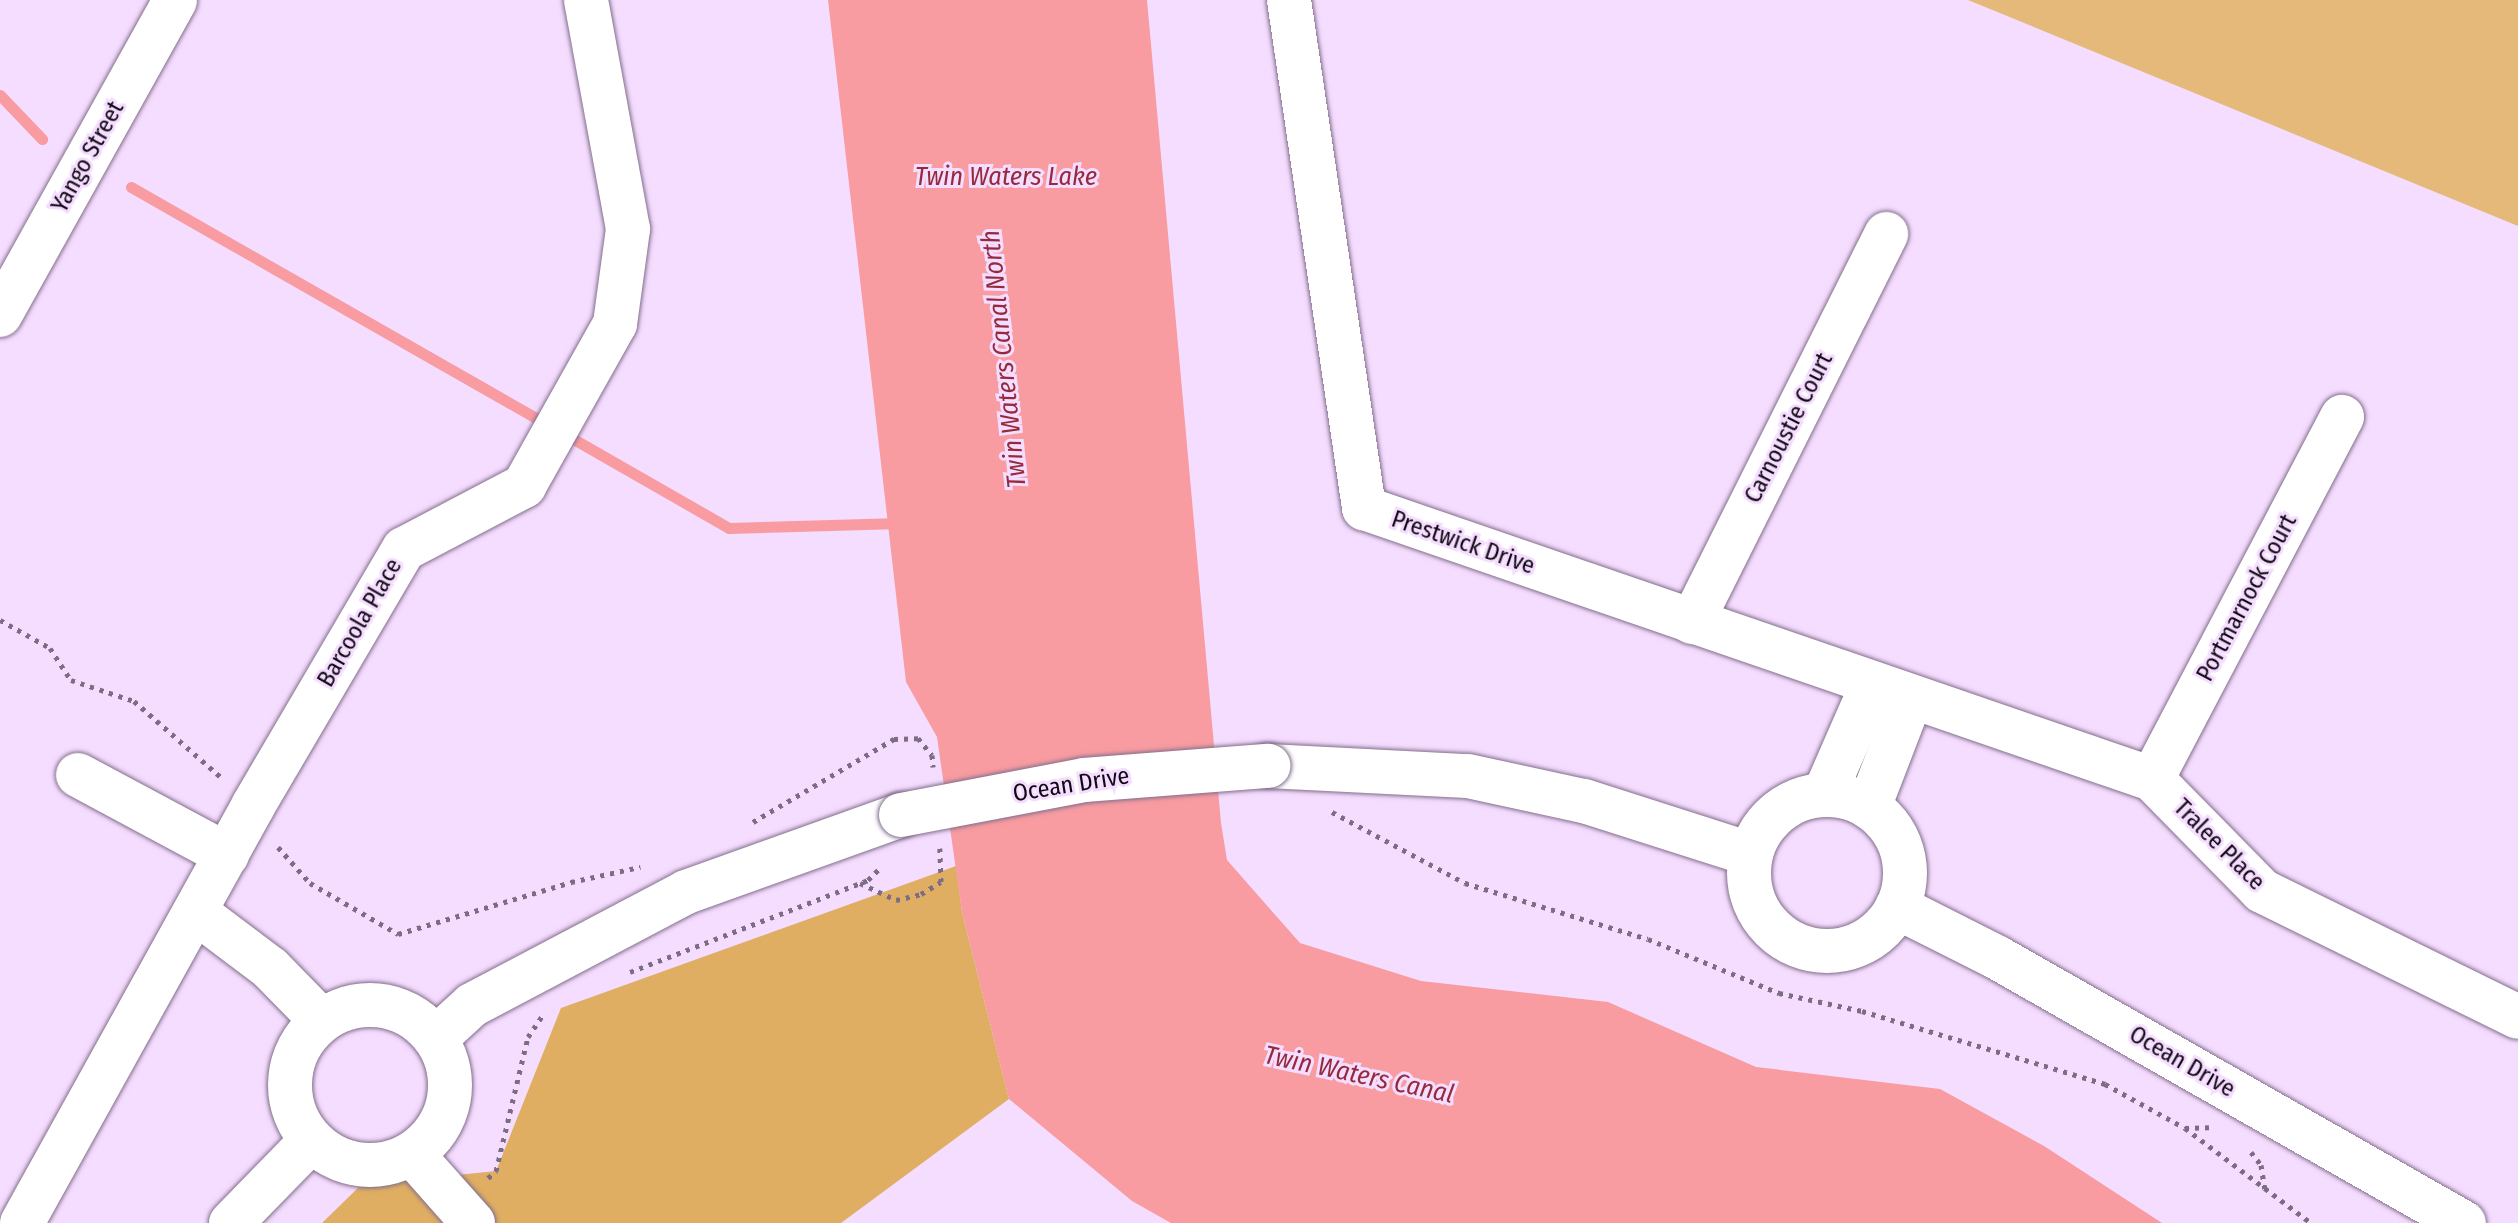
<!DOCTYPE html>
<style>
body{margin:0}
#map{position:relative;width:2518px;height:1223px;overflow:hidden;background:#f5ddff;font-family:"Fira Sans Condensed",sans-serif}
div>[style]{position:absolute}
[style*='--x']{left:calc(var(--x)*1px);top:calc(var(--y)*1px);width:calc(var(--w)*1px);rotate:calc(var(--a)*1deg)}
.green>*{inset:0;background:#e4b979}
.forest>*{inset:0;background:#dfae62}
.water>*{inset:0;background:#f89ca1}
.stream>*{height:11px;margin:-5.5px;padding:0 5.5px;transform-origin:5.5px;border-radius:5.5px;background:#f89ca1}
.path>*{height:5px;margin-top:-2.5px;transform-origin:0;background:repeating-linear-gradient(90deg,#7d6d83 0 4px,transparent 0 10px)}
.roads{filter:drop-shadow(0 0 2px #836e8c) drop-shadow(0 0 2px #836e8c)}
.minor>*{height:44px;margin:-22px;padding:0 22px;transform-origin:22px;border-radius:22px;background:#fff}
.tertiary>*{height:44px;margin:-22px;padding:0 22px;transform-origin:22px;border-radius:22px;background:#fff}
.tertiary>.ring{margin:-22px;padding:0;box-sizing:content-box;background:none;border:44px solid #fff;border-radius:50%}
.bridges{filter:drop-shadow(0 0 2px #836e8c) drop-shadow(0 0 2px #836e8c)}
.tertiary-bridge>*{height:44px;margin:-22px;padding:0 22px;transform-origin:22px;border-radius:22px;background:#fff}
span{translate:-50% -50%;white-space:nowrap;text-align:center;line-height:1.15;-webkit-text-stroke:6px #f5ddff;paint-order:stroke}
.street-label{font-size:24px;color:#100813}
.water-label{font-size:26px;color:#942a3a;font-style:italic}
</style>
<div id="map">
<div class="green">
<i style="clip-path:polygon(1968px 0,2518px 0,2518px 226px)"></i>
</div>
<div class="forest">
<i style="clip-path:polygon(956px 866px,962px 912px,1009px 1099px,841px 1223px,322px 1223px,361px 1185px,496px 1171px,561px 1008px)"></i>
</div>
<div class="water">
<i style="clip-path:polygon(828px 0,1147px 0,1221px 823px,1227px 860px,1300px 943px,1421px 981px,1608px 1002px,1756px 1067px,1940px 1089px,2044px 1146px,2162px 1223px,1171px 1223px,1132px 1201px,1009px 1099px,962px 912px,937px 737px,906px 682px)"></i>
</div>
<div class="stream">
<i style="--x:0;--y:95;--w:61;--a:46.3"></i>
<i style="--x:131;--y:187;--w:480;--a:29.7"></i>
<i style="--x:563;--y:433;--w:191;--a:29.8"></i>
<i style="--x:729;--y:528;--w:171;--a:-1.7"></i>
</div>
<div class="path">
<i style="--x:0;--y:620;--w:57;--a:29.2"></i>
<i style="--x:50;--y:648;--w:38;--a:57"></i>
<i style="--x:71;--y:680;--w:66;--a:18.4"></i>
<i style="--x:134;--y:701;--w:117;--a:41.2"></i>
<i style="--x:1332;--y:812;--w:151;--a:28.1"></i>
<i style="--x:1465;--y:883;--w:191;--a:17"></i>
<i style="--x:1648;--y:939;--w:142;--a:22.4"></i>
<i style="--x:1779;--y:993;--w:85;--a:12.2"></i>
<i style="--x:1862;--y:1011;--w:254;--a:16.7"></i>
<i style="--x:2105;--y:1084;--w:91;--a:28.8"></i>
<i style="--x:2185;--y:1128;--w:158;--a:37"></i>
<i style="--x:753;--y:822;--w:164;--a:-30.5"></i>
<i style="--x:894;--y:739;--w:24;--a:-2"></i>
<i style="--x:918;--y:738;--w:22;--a:51"></i>
<i style="--x:932;--y:755;--w:12;--a:85"></i>
<i style="--x:278;--y:847;--w:48;--a:48.4"></i>
<i style="--x:310;--y:883;--w:102;--a:30.1"></i>
<i style="--x:398;--y:934;--w:181;--a:-16.7"></i>
<i style="--x:571;--y:882;--w:71;--a:-12.3"></i>
<i style="--x:860;--y:883;--w:40;--a:25"></i>
<i style="--x:896;--y:900;--w:26;--a:-13"></i>
<i style="--x:921;--y:894;--w:23;--a:-31"></i>
<i style="--x:941;--y:882;--w:34;--a:-92"></i>
<i style="--x:630;--y:972;--w:255;--a:-21.1"></i>
<i style="--x:868;--y:880;--w:18;--a:-45"></i>
<i style="--x:2185;--y:1128;--w:24;--a:-2"></i>
<i style="--x:2251;--y:1152;--w:16;--a:52"></i>
<i style="--x:2261;--y:1165;--w:25;--a:81"></i>
<i style="--x:488;--y:1178;--w:11;--a:-41"></i>
<i style="--x:496;--y:1171;--w:138;--a:-76.6"></i>
<i style="--x:528;--y:1037;--w:27;--a:-56"></i>
</div>
<div class="roads">
<div class="minor">
<i style="--x:1289;--y:0;--w:514;--a:81.6"></i>
<i style="--x:1364;--y:508;--w:833;--a:18.98"></i>
<i style="--x:2152;--y:779;--w:157;--a:45.5"></i>
<i style="--x:2262;--y:891;--w:285;--a:26.2"></i>
<i style="--x:0;--y:315;--w:360;--a:-60.9"></i>
<i style="--x:1692;--y:622;--w:434;--a:-63.4"></i>
<i style="--x:78;--y:775;--w:169;--a:28.2"></i>
<i style="--x:2152;--y:779;--w:409;--a:-62.3"></i>
<i style="--x:1824;--y:795;--w:120;--a:-66.4"></i>
<i style="--x:1869;--y:807;--w:117;--a:-68.9"></i>
<i style="--x:197;--y:913;--w:91;--a:37"></i>
<i style="--x:270;--y:968;--w:73;--a:45.6"></i>
<i style="--x:412;--y:1154;--w:92;--a:48.5"></i>
<i style="--x:22;--y:1223;--w:477;--a:-61"></i>
<i style="--x:253;--y:806;--w:298;--a:-59.6"></i>
<i style="--x:404;--y:549;--w:136;--a:-27.7"></i>
<i style="--x:524;--y:486;--w:186;--a:-60.7"></i>
<i style="--x:615;--y:324;--w:96;--a:-82.2"></i>
<i style="--x:628;--y:229;--w:233;--a:-100.4"></i>
</div>
<div class="tertiary">
<i style="--x:1268;--y:766;--w:200;--a:2.9"></i>
<i style="--x:1468;--y:776;--w:119;--a:12.2"></i>
<i style="--x:1584;--y:801;--w:174;--a:17.7"></i>
<i class="ring" style="left:1749px;top:795px;width:112px;height:112px"></i>
<i style="--x:1897;--y:907;--w:113;--a:26.8"></i>
<i style="--x:1998;--y:958;--w:536;--a:29.63"></i>
<i class="ring" style="left:290px;top:1005px;width:116px;height:116px"></i>
<i style="--x:436;--y:1038;--w:49;--a:-42.5"></i>
<i style="--x:472;--y:1005;--w:242;--a:-27.8"></i>
<i style="--x:686;--y:892;--w:228;--a:-19.7"></i>
<i style="--x:231;--y:1223;--w:115;--a:-45.7"></i>
</div>
</div>
<div class="bridges">
<div class="tertiary-bridge">
<i style="--x:901;--y:815;--w:186;--a:-10.8"></i>
<i style="--x:1084;--y:780;--w:185;--a:-4.4"></i>
</div>
</div>
<div class="street-label">
<span style="left:88px;top:157px;rotate:-61deg">Yango Street</span>
<span style="left:1789px;top:428px;rotate:-63deg">Carnoustie Court</span>
<span style="left:1463px;top:543px;rotate:19deg">Prestwick Drive</span>
<span style="left:2247px;top:598px;rotate:-62deg">Portmarnock Court</span>
<span style="left:360px;top:623px;rotate:-60deg">Barcoola Place</span>
<span style="left:1071px;top:785px;rotate:-9deg">Ocean Drive</span>
<span style="left:2219px;top:845px;rotate:45deg">Tralee Place</span>
<span style="left:2182px;top:1062px;rotate:30deg">Ocean Drive</span>
</div>
<div class="water-label">
<span style="left:1006px;top:177px">Twin Waters Lake</span>
<span style="left:1004px;top:359px;rotate:-96deg">Twin Waters Canal North</span>
<span style="left:1359px;top:1075px;rotate:12deg">Twin Waters Canal</span>
</div>
</div>
